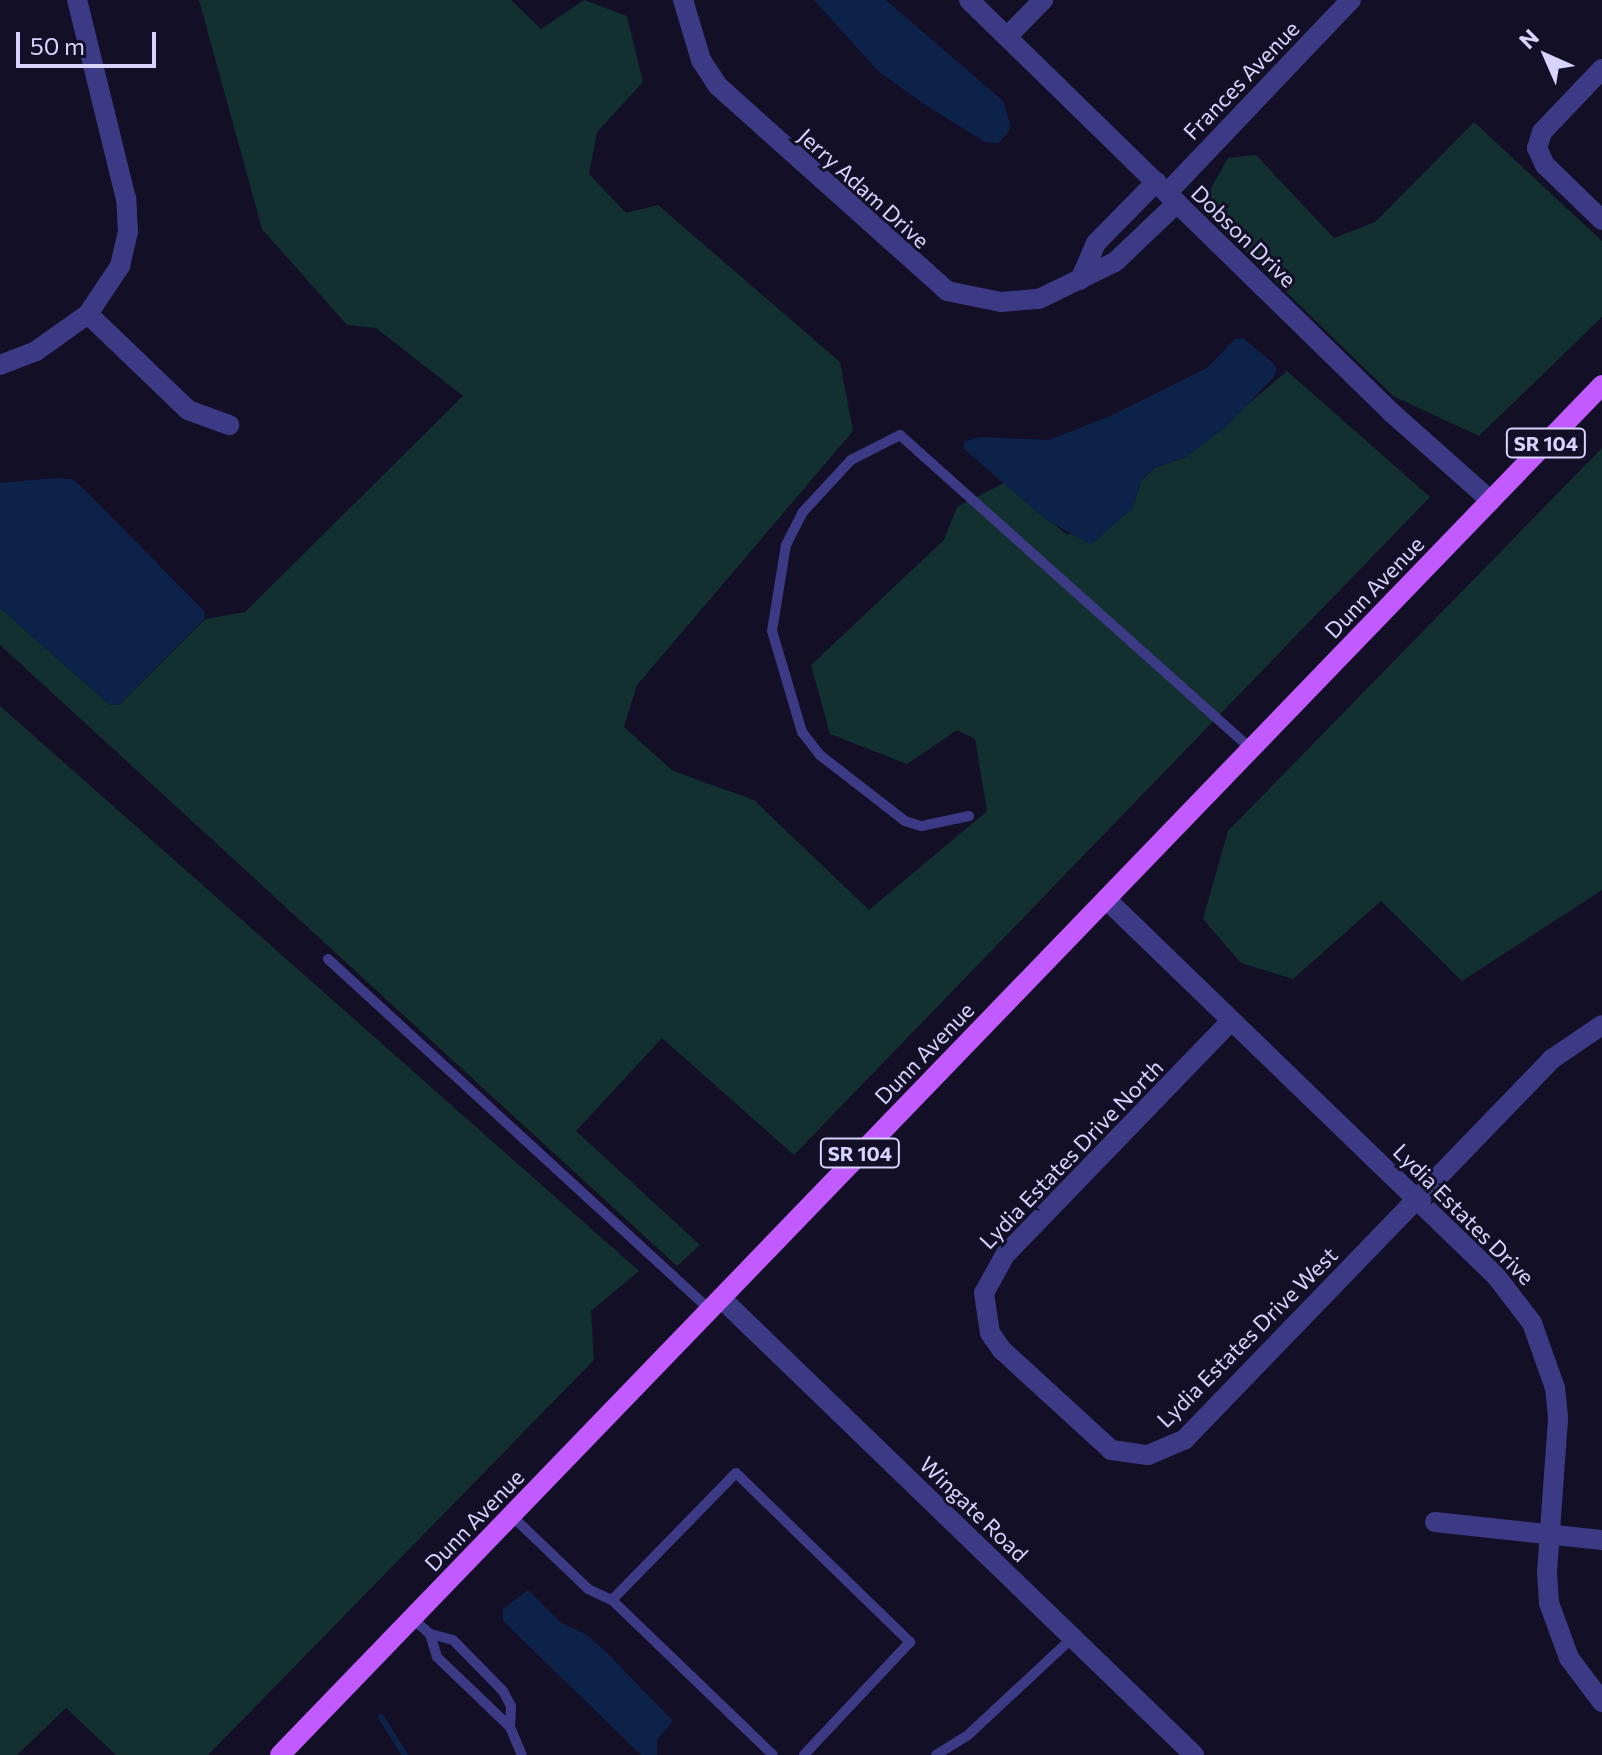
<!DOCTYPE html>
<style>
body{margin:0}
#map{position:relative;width:1602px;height:1755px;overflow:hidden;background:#130f26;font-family:Commissioner,sans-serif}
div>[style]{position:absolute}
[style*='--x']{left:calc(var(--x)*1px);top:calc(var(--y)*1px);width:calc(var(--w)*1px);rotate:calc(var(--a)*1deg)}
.green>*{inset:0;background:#12302f}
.water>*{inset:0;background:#0c2248}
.stream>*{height:6px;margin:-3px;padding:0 3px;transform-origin:3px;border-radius:3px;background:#0c2248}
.lane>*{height:10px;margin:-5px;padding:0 5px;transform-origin:5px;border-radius:5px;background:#3d3a85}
.street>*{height:20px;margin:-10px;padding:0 10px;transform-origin:10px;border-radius:10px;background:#3d3a85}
.primary>*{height:20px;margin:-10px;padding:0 10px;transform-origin:10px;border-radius:10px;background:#c25bff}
span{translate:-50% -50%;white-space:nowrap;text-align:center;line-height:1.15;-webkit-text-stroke:6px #130f26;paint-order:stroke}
.shield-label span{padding:2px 6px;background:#130f26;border:2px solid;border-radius:6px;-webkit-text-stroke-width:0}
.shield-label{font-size:20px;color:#d9d4ff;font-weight:700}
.street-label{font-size:22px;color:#d9d4ff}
.north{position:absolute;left:1506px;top:16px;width:80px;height:80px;-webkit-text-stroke:6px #130f26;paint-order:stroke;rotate:315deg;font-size:22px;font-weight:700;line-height:32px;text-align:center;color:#d9d4ff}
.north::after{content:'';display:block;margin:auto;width:28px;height:36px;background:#d9d4ff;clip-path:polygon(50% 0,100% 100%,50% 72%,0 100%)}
.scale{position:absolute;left:16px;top:32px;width:140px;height:36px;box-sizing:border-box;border:4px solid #d9d4ff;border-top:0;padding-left:10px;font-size:24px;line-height:28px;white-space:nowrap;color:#d9d4ff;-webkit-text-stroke:6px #130f26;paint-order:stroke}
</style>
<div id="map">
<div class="green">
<i style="clip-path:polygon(199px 0,511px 0,541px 29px,584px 0,627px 16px,643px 82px,597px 132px,589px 174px,626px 213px,658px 205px,840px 362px,853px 431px,637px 685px,624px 727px,673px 771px,754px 800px,869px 910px,987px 811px,975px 739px,957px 730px,907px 764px,830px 734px,811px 665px,944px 540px,957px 507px,1004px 483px,1067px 535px,1133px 508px,1141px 481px,1155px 468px,1186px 457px,1287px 371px,1430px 497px,794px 1155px,662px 1038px,576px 1131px,700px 1245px,677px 1266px,0 645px,0 608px,110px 705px,120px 704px,205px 619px,245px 612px,463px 396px,376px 328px,347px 325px,262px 229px)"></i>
<i style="clip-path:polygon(1474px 122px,1602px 241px,1602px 317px,1479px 436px,1393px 396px,1200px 208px,1228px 158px,1256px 155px,1334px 238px,1375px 222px)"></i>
<i style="clip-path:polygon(1602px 448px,1602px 890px,1462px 981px,1381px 901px,1293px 979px,1241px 963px,1203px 919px,1228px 831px)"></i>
<i style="clip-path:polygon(0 706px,639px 1271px,591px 1311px,594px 1360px,208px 1755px,116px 1755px,66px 1708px,17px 1755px,0 1755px)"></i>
</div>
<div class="water">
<i style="clip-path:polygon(814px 0,886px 0,1003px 101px,1011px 127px,1006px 135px,998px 143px,985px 142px,927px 106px,878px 71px)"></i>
<i style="clip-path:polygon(1243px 338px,1274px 364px,1277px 370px,1273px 378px,1227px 426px,1186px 457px,1154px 468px,1141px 481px,1133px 508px,1091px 545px,1045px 519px,963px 448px,965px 441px,981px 437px,1049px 440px,1110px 416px,1207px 368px,1235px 339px)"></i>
<i style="clip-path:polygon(56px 478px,72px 479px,84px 489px,205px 612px,204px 619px,120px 704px,110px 705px,0 608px,0 483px)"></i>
<i style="clip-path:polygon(528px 1590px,561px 1623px,586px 1634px,607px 1653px,673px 1721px,657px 1740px,657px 1755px,641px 1755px,503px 1621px,503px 1609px)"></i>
</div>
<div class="stream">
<i style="--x:381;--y:1717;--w:45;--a:57.7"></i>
</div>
<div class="lane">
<i style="--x:969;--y:816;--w:49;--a:168.2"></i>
<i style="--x:921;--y:826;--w:17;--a:-163"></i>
<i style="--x:905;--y:821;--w:108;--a:-142.2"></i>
<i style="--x:820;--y:755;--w:29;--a:-128"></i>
<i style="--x:802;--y:732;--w:105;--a:-106.5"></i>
<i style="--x:772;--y:631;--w:87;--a:-80.8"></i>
<i style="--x:786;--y:545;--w:36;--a:-63"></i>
<i style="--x:802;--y:513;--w:72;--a:-47.2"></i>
<i style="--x:851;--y:460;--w:55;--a:-27"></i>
<i style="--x:900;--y:435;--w:470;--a:41.8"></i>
<i style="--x:328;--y:959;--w:517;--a:42.57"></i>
<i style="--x:512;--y:1516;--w:105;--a:43.8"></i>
<i style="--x:588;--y:1589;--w:26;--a:25"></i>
<i style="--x:612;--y:1600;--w:223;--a:43.9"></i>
<i style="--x:612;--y:1600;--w:177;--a:-45.7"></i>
<i style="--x:736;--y:1473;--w:243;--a:44.2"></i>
<i style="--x:910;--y:1642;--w:155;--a:133.2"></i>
<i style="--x:412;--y:1618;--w:24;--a:42"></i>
<i style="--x:430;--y:1634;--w:24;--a:73"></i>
<i style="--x:437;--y:1657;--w:101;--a:43.8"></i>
<i style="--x:510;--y:1727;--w:21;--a:-87"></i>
<i style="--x:511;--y:1706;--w:17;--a:-118"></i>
<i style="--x:503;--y:1691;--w:71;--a:-134.4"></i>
<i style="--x:453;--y:1640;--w:24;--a:-165"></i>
<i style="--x:510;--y:1727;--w:30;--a:67"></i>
<i style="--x:936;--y:1755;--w:36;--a:-32"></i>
<i style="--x:967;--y:1736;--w:144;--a:-43"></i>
</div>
<div class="street">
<i style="--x:683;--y:0;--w:63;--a:73.3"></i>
<i style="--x:701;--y:60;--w:31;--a:57"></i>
<i style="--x:718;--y:86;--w:307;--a:41.8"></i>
<i style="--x:947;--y:291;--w:55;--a:11.5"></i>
<i style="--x:1001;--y:302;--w:38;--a:-5"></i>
<i style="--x:1039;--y:299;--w:85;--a:-26"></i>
<i style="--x:1115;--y:262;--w:86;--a:-43.6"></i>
<i style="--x:969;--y:0;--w:591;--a:44.31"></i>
<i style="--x:1392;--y:413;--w:132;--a:41.6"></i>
<i style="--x:1007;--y:37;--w:52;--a:-45.8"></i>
<i style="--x:1602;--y:69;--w:87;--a:133.6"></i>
<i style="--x:1542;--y:132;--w:17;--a:107"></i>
<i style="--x:1537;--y:148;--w:19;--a:65"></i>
<i style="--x:1545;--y:165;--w:79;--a:44"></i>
<i style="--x:1167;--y:193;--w:267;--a:-46.4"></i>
<i style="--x:1080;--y:280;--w:40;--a:-66.6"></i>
<i style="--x:1096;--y:243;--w:86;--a:-45.5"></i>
<i style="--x:88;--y:314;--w:139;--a:43.8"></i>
<i style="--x:188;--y:410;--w:44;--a:20.1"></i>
<i style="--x:0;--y:365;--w:39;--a:-21"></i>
<i style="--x:36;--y:351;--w:64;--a:-35.4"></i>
<i style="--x:88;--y:314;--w:58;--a:-56.3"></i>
<i style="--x:120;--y:266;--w:35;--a:-77"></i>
<i style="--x:128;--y:232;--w:33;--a:-93"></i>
<i style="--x:126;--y:199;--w:205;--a:-103.8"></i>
<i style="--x:1106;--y:899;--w:542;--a:44.03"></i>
<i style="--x:1496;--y:1276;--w:59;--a:52.5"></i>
<i style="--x:1532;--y:1323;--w:69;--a:70.5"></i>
<i style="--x:1555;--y:1388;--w:31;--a:84"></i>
<i style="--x:1558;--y:1419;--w:154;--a:94.1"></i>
<i style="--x:1547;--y:1573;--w:30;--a:86"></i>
<i style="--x:1549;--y:1603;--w:59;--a:70"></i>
<i style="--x:1569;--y:1658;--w:55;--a:53.1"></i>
<i style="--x:1229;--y:1023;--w:322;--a:134"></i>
<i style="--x:1005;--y:1255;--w:43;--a:118.9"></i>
<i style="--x:984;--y:1293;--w:40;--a:81.5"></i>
<i style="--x:990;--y:1333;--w:21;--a:55"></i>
<i style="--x:1002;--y:1350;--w:148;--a:42.5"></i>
<i style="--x:1111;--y:1450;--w:37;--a:8"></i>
<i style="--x:1148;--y:1455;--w:39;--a:-23"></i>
<i style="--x:1184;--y:1440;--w:530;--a:-45.99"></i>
<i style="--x:1552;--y:1059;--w:60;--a:-34.2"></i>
<i style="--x:721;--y:1298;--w:658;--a:44.01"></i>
<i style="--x:1435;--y:1522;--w:168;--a:6.2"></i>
</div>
<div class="primary">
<i style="--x:280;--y:1755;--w:1904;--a:-46.02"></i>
</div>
<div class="shield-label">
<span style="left:1546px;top:443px">SR 104</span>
<span style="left:860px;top:1153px">SR 104</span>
</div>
<div class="street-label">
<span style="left:1241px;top:80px;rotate:-46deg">Frances Avenue</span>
<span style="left:864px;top:188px;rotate:42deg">Jerry Adam Drive</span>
<span style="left:1244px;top:236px;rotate:44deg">Dobson Drive</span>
<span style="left:1374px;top:587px;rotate:-46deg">Dunn Avenue</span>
<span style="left:924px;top:1053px;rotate:-46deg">Dunn Avenue</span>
<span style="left:1071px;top:1154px;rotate:-46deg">Lydia Estates Drive North</span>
<span style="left:1464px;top:1214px;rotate:45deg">Lydia Estates Drive</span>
<span style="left:1247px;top:1337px;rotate:-45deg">Lydia Estates Drive West</span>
<span style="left:974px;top:1509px;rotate:44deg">Wingate Road</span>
<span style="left:474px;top:1520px;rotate:-46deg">Dunn Avenue</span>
</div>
<div class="north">N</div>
<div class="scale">50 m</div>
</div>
